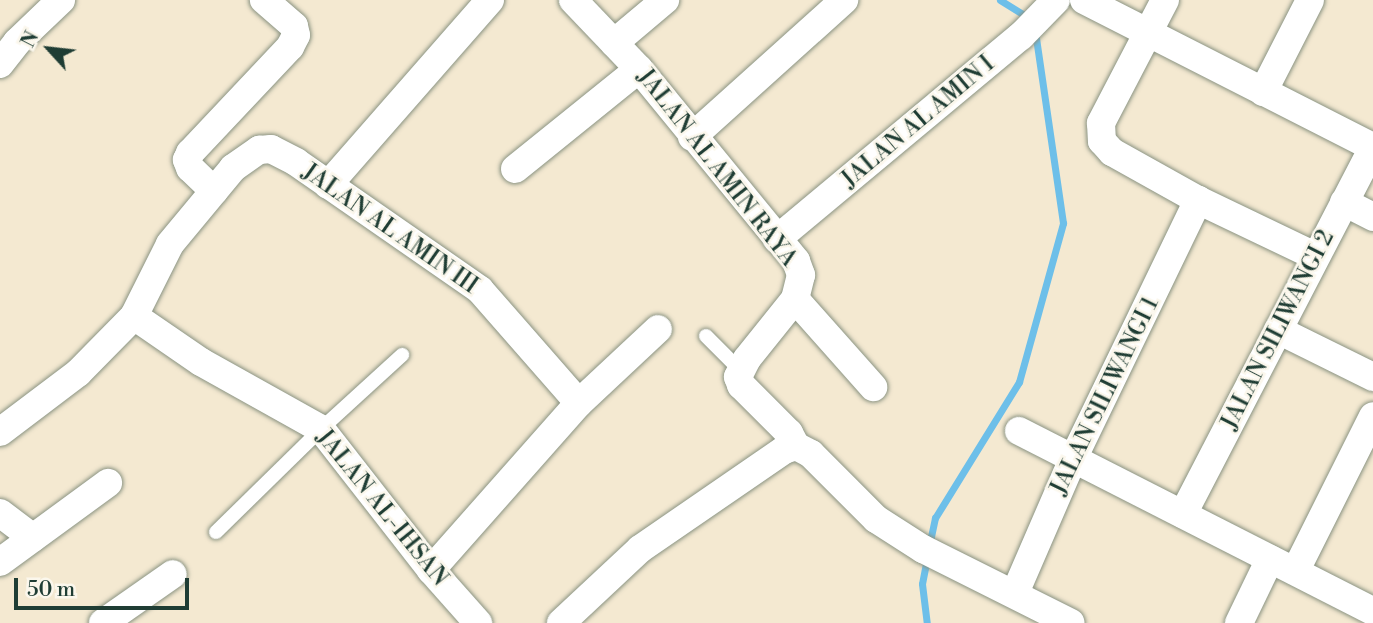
<!DOCTYPE html>
<style>
body{margin:0}
#map{position:relative;width:1373px;height:623px;overflow:hidden;background:#f4e9d1;font-family:"Libre Bodoni",serif}
div>[style]{position:absolute}
.stream>*{height:7px;margin:-3.5px;padding:0 3.5px;transform-origin:3.5px;border-radius:3.5px;background:#6dbfe9}
.roads{filter:drop-shadow(0 0 2px #8a9382) drop-shadow(0 0 2px #8a9382)}
.lane>*{height:14px;margin:-7px;padding:0 7px;transform-origin:7px;border-radius:7px;background:#fff}
.street>*{height:28px;margin:-14px;padding:0 14px;transform-origin:14px;border-radius:14px;background:#fff}
span{translate:-50% -50%;white-space:nowrap;text-align:center;line-height:1.15;-webkit-text-stroke:5px #fbf7ec;paint-order:stroke}
.street-label{font-size:23px;color:#1f3d34}
.north{position:absolute;left:14px;top:14px;width:70px;height:70px;-webkit-text-stroke:5px #fbf7ec;paint-order:stroke;rotate:297deg;font-size:19px;font-weight:700;line-height:28px;text-align:center;color:#1f3d34}
.north::after{content:'';display:block;margin:auto;width:24px;height:32px;background:#1f3d34;clip-path:polygon(50% 0,100% 100%,50% 72%,0 100%)}
.scale{position:absolute;left:14px;top:578px;width:175px;height:32px;box-sizing:border-box;border:4px solid #1f3d34;border-top:0;padding-left:9px;font-size:21px;line-height:24px;white-space:nowrap;color:#1f3d34;-webkit-text-stroke:5px #fbf7ec;paint-order:stroke}
</style>
<div id="map">
<div class="stream">
<i style="left:1000px;top:0;width:34px;rotate:32deg"></i>
<i style="left:929px;top:546px;width:29px;rotate:-78deg"></i>
<i style="left:935px;top:518px;width:160px;rotate:-58.3deg"></i>
<i style="left:1019px;top:382px;width:165px;rotate:-74.5deg"></i>
<i style="left:1063px;top:223px;width:194px;rotate:-98.3deg"></i>
<i style="left:927px;top:558px;width:26px;rotate:101deg"></i>
<i style="left:922px;top:584px;width:39px;rotate:83deg"></i>
</div>
<div class="roads">
<div class="lane">
<i style="left:706px;top:336px;width:48px;rotate:45deg"></i>
<i style="left:216px;top:532px;width:147px;rotate:-44.4deg"></i>
<i style="left:321px;top:429px;width:110px;rotate:-42.4deg"></i>
</div>
<div class="street">
<i style="left:573px;top:0;width:95px;rotate:46.3deg"></i>
<i style="left:639px;top:69px;width:248px;rotate:50.7deg"></i>
<i style="left:796px;top:261px;width:15px;rotate:70deg"></i>
<i style="left:801px;top:275px;width:25px;rotate:104deg"></i>
<i style="left:795px;top:299px;width:77px;rotate:128.7deg"></i>
<i style="left:747px;top:359px;width:20px;rotate:117deg"></i>
<i style="left:738px;top:377px;width:9px;rotate:69deg"></i>
<i style="left:741px;top:385px;width:68px;rotate:45deg"></i>
<i style="left:789px;top:433px;width:15px;rotate:62deg"></i>
<i style="left:1084px;top:0;width:324px;rotate:27deg"></i>
<i style="left:1165px;top:0;width:139px;rotate:117.5deg"></i>
<i style="left:1101px;top:123px;width:18px;rotate:87deg"></i>
<i style="left:1102px;top:141px;width:15px;rotate:48deg"></i>
<i style="left:1112px;top:152px;width:98px;rotate:29.2deg"></i>
<i style="left:1198px;top:200px;width:130px;rotate:25.6deg"></i>
<i style="left:614px;top:43px;width:67px;rotate:-40.1deg"></i>
<i style="left:0;top:64px;width:28px;rotate:-52deg"></i>
<i style="left:17px;top:42px;width:61px;rotate:-43.7deg"></i>
<i style="left:1263px;top:92px;width:103px;rotate:-62.9deg"></i>
<i style="left:692px;top:137px;width:205px;rotate:-42deg"></i>
<i style="left:515px;top:169px;width:159px;rotate:-38.9deg"></i>
<i style="left:328px;top:185px;width:246px;rotate:-48.8deg"></i>
<i style="left:214px;top:191px;width:33px;rotate:-136deg"></i>
<i style="left:190px;top:168px;width:9px;rotate:-111deg"></i>
<i style="left:187px;top:160px;width:8px;rotate:-67deg"></i>
<i style="left:190px;top:153px;width:146px;rotate:-46.7deg"></i>
<i style="left:290px;top:47px;width:13px;rotate:-63deg"></i>
<i style="left:296px;top:35px;width:9px;rotate:-103deg"></i>
<i style="left:294px;top:26px;width:40px;rotate:-139deg"></i>
<i style="left:1344px;top:202px;width:33px;rotate:27deg"></i>
<i style="left:777px;top:239px;width:317px;rotate:-39.8deg"></i>
<i style="left:1021px;top:36px;width:50px;rotate:-45.8deg"></i>
<i style="left:795px;top:299px;width:118px;rotate:48.4deg"></i>
<i style="left:134px;top:316px;width:81px;rotate:34.5deg"></i>
<i style="left:201px;top:362px;width:137px;rotate:29.2deg"></i>
<i style="left:321px;top:429px;width:179px;rotate:52deg"></i>
<i style="left:431px;top:570px;width:71px;rotate:48.4deg"></i>
<i style="left:1278px;top:330px;width:106px;rotate:26.3deg"></i>
<i style="left:1019px;top:431px;width:397px;rotate:27deg"></i>
<i style="left:0;top:432px;width:98px;rotate:-37.1deg"></i>
<i style="left:78px;top:373px;width:80px;rotate:-45.5deg"></i>
<i style="left:134px;top:316px;width:80px;rotate:-63.4deg"></i>
<i style="left:170px;top:244px;width:99px;rotate:-50.3deg"></i>
<i style="left:233px;top:168px;width:32px;rotate:-35deg"></i>
<i style="left:259px;top:150px;width:12px;rotate:-5deg"></i>
<i style="left:271px;top:149px;width:28px;rotate:27deg"></i>
<i style="left:296px;top:162px;width:224px;rotate:34.8deg"></i>
<i style="left:480px;top:290px;width:150px;rotate:48.8deg"></i>
<i style="left:796px;top:446px;width:17px;rotate:28deg"></i>
<i style="left:811px;top:454px;width:92px;rotate:45deg"></i>
<i style="left:876px;top:519px;width:56px;rotate:32.6deg"></i>
<i style="left:923px;top:549px;width:165px;rotate:26.6deg"></i>
<i style="left:0;top:513px;width:41px;rotate:37.1deg"></i>
<i style="left:1183px;top:514px;width:413px;rotate:-62.6deg"></i>
<i style="left:0;top:562px;width:134px;rotate:-36.2deg"></i>
<i style="left:431px;top:570px;width:223px;rotate:-48.5deg"></i>
<i style="left:579px;top:403px;width:108px;rotate:-43.1deg"></i>
<i style="left:1296px;top:570px;width:172px;rotate:-63.4deg"></i>
<i style="left:1015px;top:593px;width:146px;rotate:-66.6deg"></i>
<i style="left:1073px;top:459px;width:288px;rotate:-64.2deg"></i>
<i style="left:103px;top:623px;width:85px;rotate:-35deg"></i>
<i style="left:561px;top:623px;width:108px;rotate:-43.1deg"></i>
<i style="left:640px;top:549px;width:175px;rotate:-34.5deg"></i>
<i style="left:784px;top:450px;width:13px;rotate:-18deg"></i>
<i style="left:1239px;top:623px;width:71px;rotate:-64.2deg"></i>
</div>
</div>
<div class="street-label">
<span style="left:918px;top:122px;rotate:-40deg">JALAN AL AMIN I</span>
<span style="left:717px;top:168px;rotate:52deg">JALAN AL AMIN RAYA</span>
<span style="left:390px;top:229px;rotate:35deg">JALAN AL AMIN III</span>
<span style="left:1278px;top:330px;rotate:-63deg">JALAN SILIWANGI 2</span>
<span style="left:1105px;top:396px;rotate:-64deg">JALAN SILIWANGI 1</span>
<span style="left:382px;top:508px;rotate:51deg">JALAN AL-IHSAN</span>
</div>
<div class="north">N</div>
<div class="scale">50 m</div>
</div>
